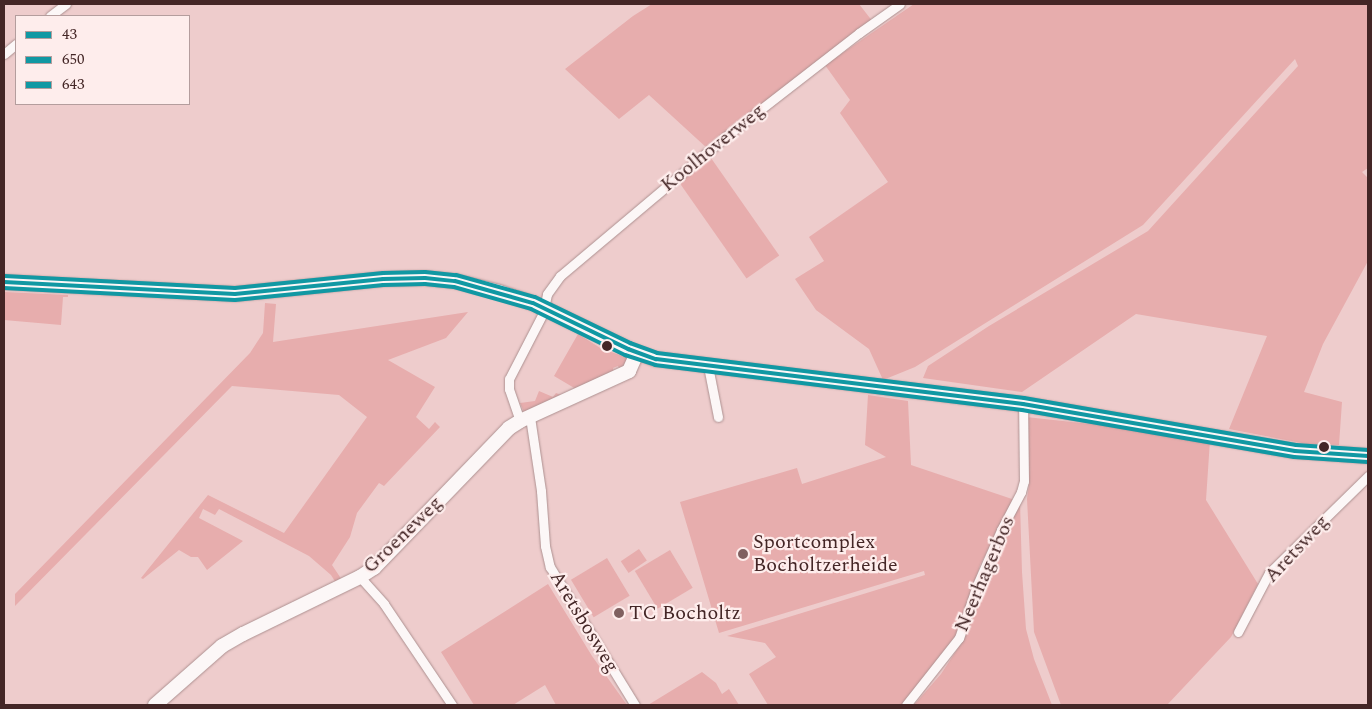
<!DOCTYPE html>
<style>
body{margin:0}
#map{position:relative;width:1372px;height:709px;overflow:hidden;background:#ecc;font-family:Spectral,serif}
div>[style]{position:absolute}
.green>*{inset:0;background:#e7adad;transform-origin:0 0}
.roads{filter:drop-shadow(0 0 1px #ad9191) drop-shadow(0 0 1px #ad9191)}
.street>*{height:9px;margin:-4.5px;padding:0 4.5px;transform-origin:4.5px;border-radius:4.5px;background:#fcf7f7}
.secondary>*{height:14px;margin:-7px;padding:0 7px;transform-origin:7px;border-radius:7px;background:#fcf7f7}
.bus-1>*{height:4px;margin:-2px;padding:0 2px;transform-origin:2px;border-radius:2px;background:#1198a3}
.bus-2>*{height:4px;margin:-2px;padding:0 2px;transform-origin:2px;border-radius:2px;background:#1198a3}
.bus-3>*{height:4px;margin:-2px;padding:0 2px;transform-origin:2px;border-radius:2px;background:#1198a3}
.dots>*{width:14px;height:14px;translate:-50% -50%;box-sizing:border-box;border:2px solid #feedec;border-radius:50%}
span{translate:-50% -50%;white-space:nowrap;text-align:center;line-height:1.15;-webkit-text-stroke:4.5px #feedec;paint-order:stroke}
.street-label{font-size:20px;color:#442626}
.poi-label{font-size:20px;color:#442626}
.left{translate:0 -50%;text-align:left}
.frame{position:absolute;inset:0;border:5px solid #442626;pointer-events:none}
.legend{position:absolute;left:15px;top:15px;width:175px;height:90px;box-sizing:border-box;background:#feedec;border:1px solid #b49d9d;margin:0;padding:6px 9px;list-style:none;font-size:15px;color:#442626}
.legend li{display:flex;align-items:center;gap:10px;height:25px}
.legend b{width:25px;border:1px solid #b49d9d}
</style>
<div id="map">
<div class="green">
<i style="clip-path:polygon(652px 4px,859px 4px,873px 22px,708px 149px,649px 95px,619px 119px,565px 69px,633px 16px)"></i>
<i style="clip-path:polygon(914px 4px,1368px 4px,1368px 168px,1362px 172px,1368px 178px,1368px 261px,1323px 344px,1304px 392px,1342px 402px,1339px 445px,1307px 444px,1229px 429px,1267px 336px,1136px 314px,1022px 392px,923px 378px,928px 366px,989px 326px,1148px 231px,1298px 66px,1295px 59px,1143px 225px,915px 367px,883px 380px,869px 349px,816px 310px,795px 279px,824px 261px,809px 237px,888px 182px,840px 113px,850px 100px,825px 65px)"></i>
<i style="left:711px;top:158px;width:119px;height:40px;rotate:55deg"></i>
<i style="clip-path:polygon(4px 292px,68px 295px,68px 297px,63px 297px,61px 325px,4px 320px)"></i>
<i style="clip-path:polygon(265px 303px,276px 304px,273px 342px,468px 312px,446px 338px,388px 360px,435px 387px,416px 417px,429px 429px,435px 422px,440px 427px,384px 486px,379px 483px,357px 513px,350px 537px,332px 565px,342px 580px,336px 583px,331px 575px,309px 556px,219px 509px,215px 515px,203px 509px,199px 518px,243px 541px,207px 570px,198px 557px,191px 557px,179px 550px,143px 579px,141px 578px,208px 495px,284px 533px,367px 417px,339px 395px,232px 386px,15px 606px,15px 594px,250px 353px,263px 333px)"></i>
<i style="clip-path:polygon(578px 334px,602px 349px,626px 357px,629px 361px,620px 370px,618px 366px,613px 368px,614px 372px,576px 389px,554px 376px)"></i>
<i style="clip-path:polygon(539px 391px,553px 397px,556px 393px,564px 396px,524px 412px,520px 403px,535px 401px)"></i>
<i style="clip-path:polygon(868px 395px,908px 401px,911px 465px,1015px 500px,980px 565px,963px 627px,905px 705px,768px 705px,749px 674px,776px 657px,765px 643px,727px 636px,925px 575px,924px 571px,719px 633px,680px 502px,797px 468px,802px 484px,886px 457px,865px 445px)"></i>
<i style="clip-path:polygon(1026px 417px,1164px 432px,1210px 440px,1206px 500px,1258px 584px,1231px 637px,1167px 705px,1061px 705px,1034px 632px,1027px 499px,1029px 485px)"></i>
<i style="clip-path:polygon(1020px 502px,1022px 572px,1026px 629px,1034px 659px,1052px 705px,914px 705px,941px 674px,964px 639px,972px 619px,984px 570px)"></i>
<i style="left:639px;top:549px;width:14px;height:22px;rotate:56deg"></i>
<i style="left:670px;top:550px;width:44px;height:41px;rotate:59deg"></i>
<i style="left:607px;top:558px;width:44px;height:42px;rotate:59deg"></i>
<i style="clip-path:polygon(548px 584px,592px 656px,627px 705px,556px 705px,545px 685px,513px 705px,474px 705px,441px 652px)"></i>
<i style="clip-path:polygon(702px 672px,716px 683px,722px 694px,729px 689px,739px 705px,648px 705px)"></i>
</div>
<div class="roads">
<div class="street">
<i style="left:50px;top:16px;width:20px;rotate:-37deg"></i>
<i style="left:4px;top:54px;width:16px;rotate:-40deg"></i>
<i style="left:708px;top:366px;width:52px;rotate:78.9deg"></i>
<i style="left:530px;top:417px;width:75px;rotate:81.5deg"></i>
<i style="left:541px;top:491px;width:55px;rotate:85.8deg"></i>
<i style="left:545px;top:546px;width:22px;rotate:77deg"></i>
<i style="left:550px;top:567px;width:162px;rotate:58.4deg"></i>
<i style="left:520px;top:421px;width:34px;rotate:-109deg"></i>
<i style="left:509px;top:389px;width:10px;rotate:-90deg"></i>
<i style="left:509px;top:379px;width:74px;rotate:-62.7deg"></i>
<i style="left:543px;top:313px;width:19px;rotate:-78deg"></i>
<i style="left:547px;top:294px;width:22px;rotate:-54deg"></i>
<i style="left:560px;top:276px;width:216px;rotate:-40.1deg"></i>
<i style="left:725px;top:137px;width:170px;rotate:-37.8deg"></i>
<i style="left:859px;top:33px;width:50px;rotate:-35.3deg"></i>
<i style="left:360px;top:577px;width:36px;rotate:48deg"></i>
<i style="left:384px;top:604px;width:122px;rotate:56deg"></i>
<i style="left:1238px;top:632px;width:67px;rotate:-62.3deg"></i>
<i style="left:1269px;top:573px;width:139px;rotate:-44.4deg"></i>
<i style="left:906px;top:705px;width:85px;rotate:-51.7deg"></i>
<i style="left:959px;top:638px;width:56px;rotate:-71.2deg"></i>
<i style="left:977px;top:585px;width:60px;rotate:-66.4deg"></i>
<i style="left:1001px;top:530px;width:43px;rotate:-62.2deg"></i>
<i style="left:1021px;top:492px;width:11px;rotate:-75deg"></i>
<i style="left:1024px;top:481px;width:77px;rotate:-90.7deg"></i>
</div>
<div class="secondary">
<i style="left:4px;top:282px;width:231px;rotate:3deg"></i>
<i style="left:235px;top:294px;width:149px;rotate:-5.8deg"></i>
<i style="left:383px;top:279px;width:42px;rotate:-1.4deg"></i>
<i style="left:425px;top:278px;width:30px;rotate:6deg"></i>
<i style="left:455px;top:281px;width:45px;rotate:14deg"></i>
<i style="left:499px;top:292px;width:36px;rotate:18deg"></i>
<i style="left:533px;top:303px;width:106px;rotate:25.8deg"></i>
<i style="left:628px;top:349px;width:30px;rotate:20deg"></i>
<i style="left:656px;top:359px;width:370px;rotate:7deg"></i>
<i style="left:1023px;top:404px;width:276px;rotate:9.8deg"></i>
<i style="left:1295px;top:451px;width:73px;rotate:3.9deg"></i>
<i style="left:155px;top:705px;width:89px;rotate:-41.4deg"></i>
<i style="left:222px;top:646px;width:24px;rotate:-30deg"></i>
<i style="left:243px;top:634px;width:130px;rotate:-26deg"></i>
<i style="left:360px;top:577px;width:17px;rotate:-33deg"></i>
<i style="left:374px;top:568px;width:194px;rotate:-46deg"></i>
<i style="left:509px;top:428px;width:13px;rotate:-32deg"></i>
<i style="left:520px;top:421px;width:120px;rotate:-24.6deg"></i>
<i style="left:629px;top:371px;width:20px;rotate:-66deg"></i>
</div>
</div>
<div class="bus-1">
<i style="left:4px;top:282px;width:231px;rotate:3deg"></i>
<i style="left:235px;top:294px;width:149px;rotate:-5.8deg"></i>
<i style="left:383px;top:279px;width:42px;rotate:-1.4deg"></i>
<i style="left:425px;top:278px;width:30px;rotate:6deg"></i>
<i style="left:455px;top:281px;width:81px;rotate:15.8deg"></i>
<i style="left:533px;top:303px;width:106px;rotate:25.8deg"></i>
<i style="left:628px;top:349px;width:30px;rotate:20deg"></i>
<i style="left:656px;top:359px;width:370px;rotate:7deg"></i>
<i style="left:1023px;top:404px;width:276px;rotate:9.8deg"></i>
<i style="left:1295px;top:451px;width:73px;rotate:3.9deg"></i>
</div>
<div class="bus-2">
<i style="left:4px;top:288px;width:231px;rotate:3deg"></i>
<i style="left:235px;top:300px;width:149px;rotate:-5.8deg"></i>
<i style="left:383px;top:285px;width:42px;rotate:-1.4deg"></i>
<i style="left:425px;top:284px;width:29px;rotate:6deg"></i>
<i style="left:454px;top:287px;width:80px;rotate:15.9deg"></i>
<i style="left:531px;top:309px;width:105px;rotate:26.1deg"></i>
<i style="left:625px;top:355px;width:32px;rotate:18deg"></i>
<i style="left:655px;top:365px;width:370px;rotate:7deg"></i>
<i style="left:1022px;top:410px;width:276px;rotate:9.8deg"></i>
<i style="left:1294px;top:457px;width:74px;rotate:3.9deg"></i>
</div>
<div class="bus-3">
<i style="left:4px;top:276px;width:231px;rotate:3deg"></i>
<i style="left:235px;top:288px;width:149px;rotate:-5.8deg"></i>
<i style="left:383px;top:273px;width:42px;rotate:-1.4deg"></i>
<i style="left:425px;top:272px;width:31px;rotate:6deg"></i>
<i style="left:456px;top:275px;width:82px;rotate:15.6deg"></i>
<i style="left:535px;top:297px;width:106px;rotate:25.8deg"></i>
<i style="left:630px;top:343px;width:29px;rotate:20deg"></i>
<i style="left:657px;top:353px;width:370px;rotate:7deg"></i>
<i style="left:1024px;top:398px;width:276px;rotate:9.8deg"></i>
<i style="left:1296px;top:445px;width:72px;rotate:4deg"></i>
</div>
<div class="dots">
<i style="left:607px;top:346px;background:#442626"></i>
<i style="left:1324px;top:447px;background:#442626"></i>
<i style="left:743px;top:554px;background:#806060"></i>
<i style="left:619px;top:613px;background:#806060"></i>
</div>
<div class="street-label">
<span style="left:713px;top:148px;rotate:-39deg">Koolhoverweg</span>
<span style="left:403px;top:535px;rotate:-44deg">Groeneweg</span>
<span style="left:1297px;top:549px;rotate:-47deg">Aretsweg</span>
<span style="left:985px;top:574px;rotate:-67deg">Neerhagerbos</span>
<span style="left:584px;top:622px;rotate:59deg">Aretsbosweg</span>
</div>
<div class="poi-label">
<span class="left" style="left:753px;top:554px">Sportcomplex<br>Bocholtzerheide</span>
<span class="left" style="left:629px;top:613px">TC Bocholtz</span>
</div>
<div class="frame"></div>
<ul class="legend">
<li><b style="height:6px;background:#1198a3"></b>43</li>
<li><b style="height:6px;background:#1198a3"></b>650</li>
<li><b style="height:6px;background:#1198a3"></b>643</li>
</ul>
</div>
